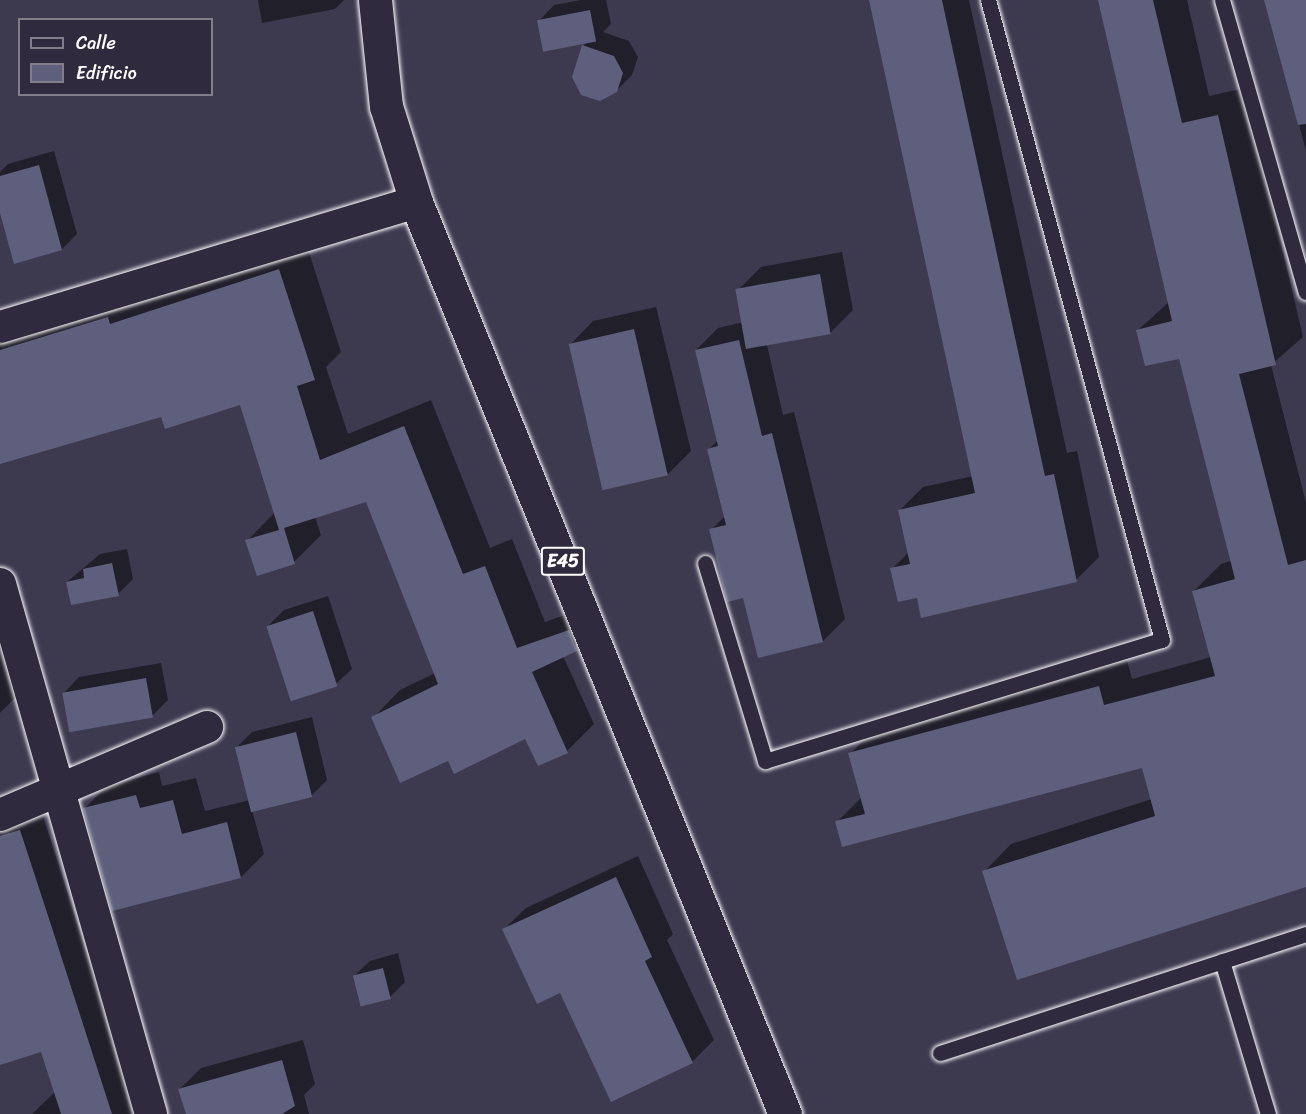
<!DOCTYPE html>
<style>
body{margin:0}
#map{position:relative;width:1306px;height:1114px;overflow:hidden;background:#3d3a50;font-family:Sriracha,sans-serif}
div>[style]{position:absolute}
.shadow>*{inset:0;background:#0007}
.building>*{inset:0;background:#5d5f7c;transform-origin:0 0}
.roads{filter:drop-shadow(0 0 2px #fff) drop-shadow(0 0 2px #fff)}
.lane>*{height:15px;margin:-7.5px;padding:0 7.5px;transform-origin:7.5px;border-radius:7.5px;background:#2f2a3d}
.street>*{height:32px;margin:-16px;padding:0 16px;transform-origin:16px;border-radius:16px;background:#2f2a3d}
.highway>*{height:33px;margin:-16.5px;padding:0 16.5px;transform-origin:16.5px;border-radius:16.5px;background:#2f2a3d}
span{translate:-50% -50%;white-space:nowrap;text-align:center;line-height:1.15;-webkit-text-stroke:4.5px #2f2a3d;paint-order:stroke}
.shield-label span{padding:2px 4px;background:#2f2a3d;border:2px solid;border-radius:4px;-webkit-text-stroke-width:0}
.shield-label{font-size:18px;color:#fff;font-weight:700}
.legend{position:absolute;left:18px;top:18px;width:195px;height:78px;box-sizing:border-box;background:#2f2a3d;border:2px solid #827f8b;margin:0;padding:8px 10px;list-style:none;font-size:18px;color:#fff}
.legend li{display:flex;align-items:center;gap:12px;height:30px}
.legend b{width:30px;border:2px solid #827f8b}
</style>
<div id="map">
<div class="shadow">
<i style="clip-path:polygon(258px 0,344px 0,335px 9px,262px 23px)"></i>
<i style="clip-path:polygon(581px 0,606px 0,611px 24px,603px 32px,629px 41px,638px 57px,632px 75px,616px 91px,583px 46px,588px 41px,539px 21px,554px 5px)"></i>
<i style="clip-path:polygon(870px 0,969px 0,1067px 453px,1077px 451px,1099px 557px,1076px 580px,919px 596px,892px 569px,909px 552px,900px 510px,923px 487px,973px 476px)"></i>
<i style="clip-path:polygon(1100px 0,1187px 0,1209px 96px,1245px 88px,1303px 337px,1271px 365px,1306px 503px,1306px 886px,984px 872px,1011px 844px,1152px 799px,1143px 766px,837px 822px,862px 797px,850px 754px,878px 726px,1127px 660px,1132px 679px,1211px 657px,1193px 592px,1221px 564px,1231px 561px,1180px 357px,1138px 330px,1169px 302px)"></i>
<i style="clip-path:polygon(1266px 0,1306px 0,1306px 151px)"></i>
<i style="clip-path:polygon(54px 151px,77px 234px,62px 249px,0 207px,0 172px,8px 164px)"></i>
<i style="clip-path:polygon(306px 243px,341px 352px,326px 367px,348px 434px,431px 400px,490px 548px,512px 539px,545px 622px,596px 604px,604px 622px,563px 656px,594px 724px,567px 751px,526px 737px,449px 759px,373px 718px,400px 690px,435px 673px,366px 501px,315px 517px,321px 535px,294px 562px,247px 541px,274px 513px,241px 403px,162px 415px,0 463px,0 331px)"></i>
<i style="clip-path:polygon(842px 252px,853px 310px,830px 333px,767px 345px,783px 415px,794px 412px,845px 619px,823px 641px,744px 596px,711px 530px,725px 516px,709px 449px,718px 440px,696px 350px,718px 328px,744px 322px,738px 290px,761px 267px)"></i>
<i style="clip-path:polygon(656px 307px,691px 451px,668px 474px,570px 345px,593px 321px)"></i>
<i style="clip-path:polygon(127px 549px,133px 579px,118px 594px,67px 582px,100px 554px)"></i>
<i style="clip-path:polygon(328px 596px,352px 669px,336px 684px,268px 626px,284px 610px)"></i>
<i style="clip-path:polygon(0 632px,18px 695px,0 713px)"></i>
<i style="clip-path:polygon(161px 663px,168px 700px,152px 716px,64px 693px,79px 677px)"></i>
<i style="clip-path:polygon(312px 717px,327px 780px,312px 795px,252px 810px,264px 854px,241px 877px,84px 809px,107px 786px,159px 772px,162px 786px,196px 778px,205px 811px,250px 800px,237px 747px,252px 732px)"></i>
<i style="clip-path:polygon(41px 810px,139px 1114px,32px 1114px,55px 1092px,42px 1050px,0 1064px,0 823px)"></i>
<i style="clip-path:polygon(638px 856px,673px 934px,667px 940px,714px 1040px,692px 1062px,561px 991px,504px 929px,526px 908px)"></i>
<i style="clip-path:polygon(398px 953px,405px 982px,390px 997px,354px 976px,370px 961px)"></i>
<i style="clip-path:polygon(303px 1040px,315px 1084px,304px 1095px,309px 1114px,284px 1114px,281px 1102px,281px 1114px,187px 1114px,180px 1089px,201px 1068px)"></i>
</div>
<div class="building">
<i style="clip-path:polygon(869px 0,942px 0,1045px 476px,1054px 474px,1077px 582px,921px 618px,917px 598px,898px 602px,890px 568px,910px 564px,898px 510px,975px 493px)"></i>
<i style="clip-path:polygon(1098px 0,1153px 0,1182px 123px,1218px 115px,1276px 365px,1239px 374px,1288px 565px,1306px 560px,1306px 887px,1017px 980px,982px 871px,1155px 816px,1142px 768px,842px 847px,835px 821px,865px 814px,848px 753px,1099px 686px,1104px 705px,1215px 676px,1192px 591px,1235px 579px,1179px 359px,1145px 366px,1136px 330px,1172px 321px)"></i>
<i style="clip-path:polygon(1264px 0,1306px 0,1306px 124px,1298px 125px)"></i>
<i style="left:590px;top:10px;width:32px;height:54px;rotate:79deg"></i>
<i style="clip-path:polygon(582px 45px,614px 56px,623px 73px,617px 92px,600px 101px,581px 95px,572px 77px)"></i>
<i style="clip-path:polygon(39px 165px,62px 250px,14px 264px,0 213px,0 176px)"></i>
<i style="clip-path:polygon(279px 269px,315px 380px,297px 386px,320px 460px,404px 426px,463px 574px,485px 566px,517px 648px,569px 630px,577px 651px,532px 672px,568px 753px,538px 766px,525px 739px,454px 774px,448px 761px,400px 783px,371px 717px,438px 684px,366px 502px,284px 528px,295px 564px,257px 576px,245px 540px,279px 530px,240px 405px,165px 429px,161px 417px,0 464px,0 350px,108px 317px,110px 324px)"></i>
<i style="left:820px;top:274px;width:61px;height:86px;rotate:80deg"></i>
<i style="left:634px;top:329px;width:150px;height:67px;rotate:77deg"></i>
<i style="clip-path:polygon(739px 340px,762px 436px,772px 433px,823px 642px,758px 658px,743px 598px,727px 602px,709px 529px,726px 525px,707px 449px,718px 446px,695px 350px)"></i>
<i style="clip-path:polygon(112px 563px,119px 596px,71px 605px,66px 582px,84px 578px,83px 569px)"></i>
<i style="left:313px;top:611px;width:79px;height:49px;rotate:72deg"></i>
<i style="left:146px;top:678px;width:40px;height:85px;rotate:80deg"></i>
<i style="left:296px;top:732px;width:67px;height:63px;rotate:76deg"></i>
<i style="clip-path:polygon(136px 795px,140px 808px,173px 800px,182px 834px,227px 822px,241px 878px,112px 911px,83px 808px)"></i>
<i style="clip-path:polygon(20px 830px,53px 931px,112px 1114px,61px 1114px,41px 1052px,0 1065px,0 836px)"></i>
<i style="clip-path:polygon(616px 877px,652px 957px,645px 961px,693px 1063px,611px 1102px,560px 993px,537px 1004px,502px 929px)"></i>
<i style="left:383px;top:968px;width:32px;height:31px;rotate:76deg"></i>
<i style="clip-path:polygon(282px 1060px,295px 1106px,282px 1114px,186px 1114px,178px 1089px)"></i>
</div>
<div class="roads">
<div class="lane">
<i style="left:1222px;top:0;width:304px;rotate:74deg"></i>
<i style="left:705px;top:563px;width:207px;rotate:73.1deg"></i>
<i style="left:765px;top:761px;width:415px;rotate:-17deg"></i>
<i style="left:1162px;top:640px;width:663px;rotate:-105.21deg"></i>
<i style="left:1222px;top:961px;width:160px;rotate:73.3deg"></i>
<i style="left:940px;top:1053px;width:385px;rotate:-18deg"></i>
</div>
<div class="street">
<i style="left:0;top:327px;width:434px;rotate:-16.7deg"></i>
<i style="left:0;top:584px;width:551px;rotate:74.1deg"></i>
<i style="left:0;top:815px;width:225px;rotate:-23deg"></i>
</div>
<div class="highway">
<i style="left:375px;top:0;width:107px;rotate:84.1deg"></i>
<i style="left:386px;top:106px;width:101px;rotate:72.6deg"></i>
<i style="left:416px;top:202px;width:984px;rotate:67.97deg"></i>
</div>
</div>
<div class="shield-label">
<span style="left:563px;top:561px">E45</span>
</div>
<ul class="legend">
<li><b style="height:8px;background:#2f2a3d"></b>Calle</li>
<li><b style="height:16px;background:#5d5f7c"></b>Edificio</li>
</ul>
</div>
